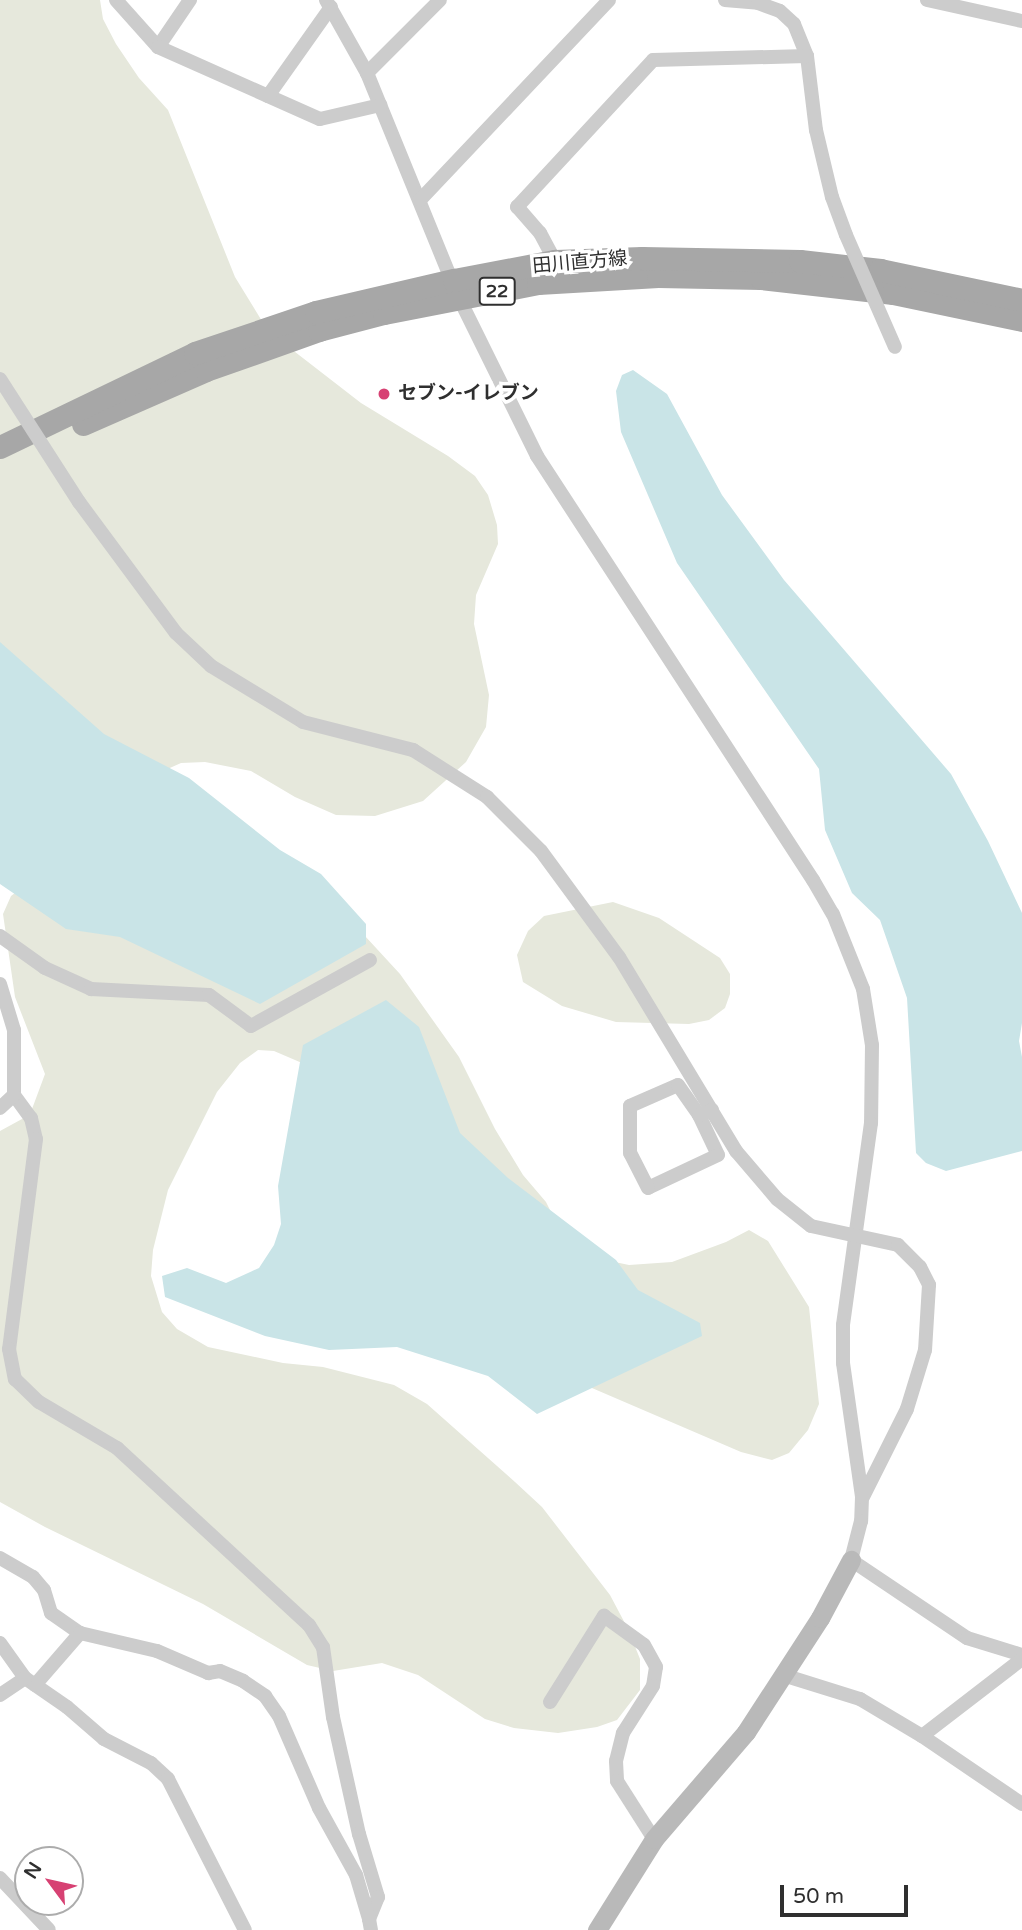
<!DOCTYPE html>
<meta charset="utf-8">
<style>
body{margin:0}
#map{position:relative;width:1022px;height:1930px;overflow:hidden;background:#fff;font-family:"Varela Round","Noto Sans JP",sans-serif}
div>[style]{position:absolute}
.green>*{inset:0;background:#e6e8dc}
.water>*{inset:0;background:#c9e4e7}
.street>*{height:14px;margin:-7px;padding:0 7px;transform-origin:7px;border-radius:7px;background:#ccc}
.secondary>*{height:19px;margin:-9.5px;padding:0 9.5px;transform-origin:9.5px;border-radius:9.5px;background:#b9b9b9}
.primary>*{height:23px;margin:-11.5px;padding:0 11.5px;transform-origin:11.5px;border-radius:11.5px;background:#a7a7a7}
.street-bridge>*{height:14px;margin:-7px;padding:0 7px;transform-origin:7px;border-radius:7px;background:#ccc}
.dots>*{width:19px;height:19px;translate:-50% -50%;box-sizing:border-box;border:4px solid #fff;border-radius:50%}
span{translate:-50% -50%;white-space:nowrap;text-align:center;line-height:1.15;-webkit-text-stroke:7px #fff;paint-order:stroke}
.shield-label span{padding:2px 5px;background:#fff;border:2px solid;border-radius:5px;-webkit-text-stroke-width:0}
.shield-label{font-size:18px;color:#2f2f2f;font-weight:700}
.street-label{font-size:19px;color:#2f2f2f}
.poi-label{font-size:19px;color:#2f2f2f;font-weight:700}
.left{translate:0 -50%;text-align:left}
.north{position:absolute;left:14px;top:1846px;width:70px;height:70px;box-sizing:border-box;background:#fff;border:2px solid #acacac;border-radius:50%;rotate:303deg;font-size:19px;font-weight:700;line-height:28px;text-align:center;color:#2f2f2f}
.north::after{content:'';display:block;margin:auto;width:24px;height:32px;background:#d74173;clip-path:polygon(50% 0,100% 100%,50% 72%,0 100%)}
.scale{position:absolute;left:780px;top:1885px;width:128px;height:32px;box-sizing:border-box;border:4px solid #2f2f2f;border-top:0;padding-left:9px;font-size:21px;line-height:24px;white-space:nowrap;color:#2f2f2f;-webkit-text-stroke:5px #fff;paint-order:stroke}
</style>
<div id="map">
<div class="green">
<i style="clip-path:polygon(0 0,100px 0,103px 19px,116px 44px,139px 78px,168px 110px,235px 277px,268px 331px,361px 403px,448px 456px,475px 476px,488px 495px,497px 525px,498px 544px,476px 595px,474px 624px,489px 695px,486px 727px,466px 762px,423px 801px,375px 816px,336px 815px,295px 797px,251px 771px,205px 762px,181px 763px,116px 792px,0 790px)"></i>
<i style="clip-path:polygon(35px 878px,365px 936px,400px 974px,459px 1057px,495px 1129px,523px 1175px,546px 1202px,560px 1230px,591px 1257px,629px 1265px,672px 1262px,726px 1242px,749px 1230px,768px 1241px,809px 1307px,819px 1404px,808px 1430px,789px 1453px,772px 1460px,741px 1452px,557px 1373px,309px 1066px,274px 1051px,258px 1050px,240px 1063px,217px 1092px,168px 1190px,153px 1250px,151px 1276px,162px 1312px,177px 1329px,208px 1347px,283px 1363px,323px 1367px,394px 1385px,427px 1404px,515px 1482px,542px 1507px,610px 1595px,628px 1629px,640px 1659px,640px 1690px,617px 1720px,597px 1727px,558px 1733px,514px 1728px,485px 1719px,418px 1675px,382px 1663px,333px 1671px,307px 1665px,203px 1604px,45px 1527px,0 1502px,0 1131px,22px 1119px,32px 1109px,45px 1074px,15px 997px,3px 914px,11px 896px)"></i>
<i style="clip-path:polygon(613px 902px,659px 918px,720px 958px,730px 974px,730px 994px,725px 1008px,709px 1020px,689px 1024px,616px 1022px,562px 1006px,523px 982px,517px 955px,528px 931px,544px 916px)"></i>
</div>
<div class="water">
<i style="clip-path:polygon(633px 370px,667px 394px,722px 495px,784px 580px,951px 774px,988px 841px,1022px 913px,1022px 1023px,1019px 1041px,1022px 1057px,1022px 1151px,946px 1171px,926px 1163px,916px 1153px,907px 998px,880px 920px,852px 893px,825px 830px,819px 769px,677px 563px,621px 432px,616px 391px,622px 375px)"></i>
<i style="clip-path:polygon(0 642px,104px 734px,189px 778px,280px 850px,321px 874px,366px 924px,366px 944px,260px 1004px,120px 937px,66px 929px,0 884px)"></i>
<i style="clip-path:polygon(386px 1000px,419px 1027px,460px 1133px,508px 1178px,616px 1260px,638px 1290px,700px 1323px,702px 1336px,537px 1414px,488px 1376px,397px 1347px,329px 1350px,265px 1336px,165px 1297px,162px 1276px,187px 1268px,226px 1283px,259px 1268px,274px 1245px,281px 1224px,278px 1186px,303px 1045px)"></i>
</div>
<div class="street">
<i style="left:116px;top:0;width:63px;rotate:48.2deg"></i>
<i style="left:158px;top:47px;width:57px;rotate:-55.8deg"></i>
<i style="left:326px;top:0;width:84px;rotate:60.7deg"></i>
<i style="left:367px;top:73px;width:243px;rotate:67.8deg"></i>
<i style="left:459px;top:298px;width:176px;rotate:63.7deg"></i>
<i style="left:537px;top:456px;width:506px;rotate:56.94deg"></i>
<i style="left:813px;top:880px;width:39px;rotate:60deg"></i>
<i style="left:833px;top:914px;width:81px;rotate:68.2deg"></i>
<i style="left:863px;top:989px;width:57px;rotate:80.9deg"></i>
<i style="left:872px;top:1045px;width:78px;rotate:90.7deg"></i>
<i style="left:871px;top:1123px;width:204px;rotate:97.9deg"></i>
<i style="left:843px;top:1325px;width:38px;rotate:90deg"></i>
<i style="left:843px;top:1363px;width:135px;rotate:81.9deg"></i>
<i style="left:862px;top:1497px;width:24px;rotate:92deg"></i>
<i style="left:861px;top:1521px;width:40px;rotate:104.4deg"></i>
<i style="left:851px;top:1560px;width:140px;rotate:33.9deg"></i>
<i style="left:967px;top:1638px;width:58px;rotate:17.2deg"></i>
<i style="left:725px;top:0;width:33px;rotate:5deg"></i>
<i style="left:758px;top:3px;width:23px;rotate:20deg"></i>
<i style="left:780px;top:11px;width:19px;rotate:43deg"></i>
<i style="left:794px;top:24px;width:35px;rotate:68deg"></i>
<i style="left:807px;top:56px;width:75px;rotate:83.1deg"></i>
<i style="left:816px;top:130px;width:69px;rotate:76.6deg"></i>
<i style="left:832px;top:197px;width:40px;rotate:69.8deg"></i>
<i style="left:927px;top:0;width:97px;rotate:12.5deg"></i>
<i style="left:158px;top:47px;width:177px;rotate:24deg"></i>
<i style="left:320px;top:119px;width:62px;rotate:-13.1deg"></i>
<i style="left:367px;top:73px;width:103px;rotate:-45deg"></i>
<i style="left:268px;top:96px;width:109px;rotate:-54.7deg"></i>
<i style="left:420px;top:200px;width:275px;rotate:-46.6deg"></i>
<i style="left:555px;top:261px;width:32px;rotate:-118deg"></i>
<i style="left:540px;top:233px;width:35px;rotate:-131deg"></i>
<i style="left:517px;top:207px;width:200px;rotate:-47.2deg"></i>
<i style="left:653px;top:60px;width:154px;rotate:-1.5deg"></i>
<i style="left:79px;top:502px;width:163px;rotate:53.5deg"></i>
<i style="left:176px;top:633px;width:48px;rotate:43.3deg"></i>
<i style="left:211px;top:666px;width:108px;rotate:31.3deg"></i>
<i style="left:303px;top:722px;width:114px;rotate:14.3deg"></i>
<i style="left:413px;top:750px;width:88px;rotate:32.4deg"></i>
<i style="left:487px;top:797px;width:76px;rotate:45deg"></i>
<i style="left:541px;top:851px;width:132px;rotate:53.7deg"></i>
<i style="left:619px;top:957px;width:227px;rotate:58.9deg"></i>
<i style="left:736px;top:1151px;width:63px;rotate:49.5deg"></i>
<i style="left:777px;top:1199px;width:43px;rotate:38.5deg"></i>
<i style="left:811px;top:1226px;width:89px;rotate:12.3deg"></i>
<i style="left:898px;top:1245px;width:31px;rotate:45deg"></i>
<i style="left:920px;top:1267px;width:20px;rotate:63deg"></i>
<i style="left:929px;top:1285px;width:65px;rotate:93.5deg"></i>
<i style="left:925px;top:1350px;width:62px;rotate:107deg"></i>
<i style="left:907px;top:1409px;width:98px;rotate:116.6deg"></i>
<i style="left:0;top:936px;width:55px;rotate:35.4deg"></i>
<i style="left:45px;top:968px;width:51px;rotate:24.5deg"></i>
<i style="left:91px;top:989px;width:118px;rotate:2.9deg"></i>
<i style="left:209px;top:995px;width:52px;rotate:36.4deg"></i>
<i style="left:251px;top:1026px;width:136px;rotate:-29deg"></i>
<i style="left:0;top:984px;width:48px;rotate:73.1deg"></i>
<i style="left:14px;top:1030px;width:65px;rotate:90deg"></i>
<i style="left:14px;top:1095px;width:29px;rotate:54deg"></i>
<i style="left:31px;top:1118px;width:22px;rotate:77deg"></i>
<i style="left:36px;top:1139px;width:212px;rotate:97.3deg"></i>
<i style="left:9px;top:1349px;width:31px;rotate:79deg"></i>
<i style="left:15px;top:1379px;width:33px;rotate:44deg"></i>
<i style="left:39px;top:1402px;width:91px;rotate:30.5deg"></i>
<i style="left:117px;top:1448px;width:261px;rotate:42.7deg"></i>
<i style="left:309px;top:1625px;width:26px;rotate:58deg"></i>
<i style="left:323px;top:1647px;width:71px;rotate:81.9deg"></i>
<i style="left:333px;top:1717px;width:120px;rotate:77.5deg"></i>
<i style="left:359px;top:1834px;width:66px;rotate:73.2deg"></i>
<i style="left:378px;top:1897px;width:24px;rotate:112deg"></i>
<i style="left:369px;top:1919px;width:11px;rotate:80deg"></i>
<i style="left:0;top:1108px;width:19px;rotate:-43deg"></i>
<i style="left:699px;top:1115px;width:44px;rotate:64.6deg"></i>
<i style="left:718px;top:1155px;width:77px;rotate:154.8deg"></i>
<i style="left:648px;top:1188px;width:39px;rotate:-117deg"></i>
<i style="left:630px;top:1153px;width:47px;rotate:-90deg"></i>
<i style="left:630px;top:1106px;width:52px;rotate:-23.6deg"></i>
<i style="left:678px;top:1085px;width:37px;rotate:55deg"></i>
<i style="left:699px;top:1115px;width:14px;rotate:-21deg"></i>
<i style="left:0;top:1558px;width:38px;rotate:30deg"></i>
<i style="left:33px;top:1577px;width:17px;rotate:50deg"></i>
<i style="left:44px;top:1590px;width:24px;rotate:73deg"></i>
<i style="left:51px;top:1613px;width:35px;rotate:35deg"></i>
<i style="left:0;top:1643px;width:43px;rotate:54.5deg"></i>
<i style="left:25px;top:1678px;width:51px;rotate:34.6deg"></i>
<i style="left:67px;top:1707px;width:49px;rotate:40.9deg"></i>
<i style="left:104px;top:1739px;width:53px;rotate:27.1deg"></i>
<i style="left:151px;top:1763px;width:23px;rotate:43deg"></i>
<i style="left:168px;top:1779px;width:169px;rotate:63deg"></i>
<i style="left:783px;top:1675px;width:81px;rotate:17.3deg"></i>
<i style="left:860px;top:1699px;width:72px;rotate:30.8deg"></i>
<i style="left:922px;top:1736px;width:121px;rotate:34.2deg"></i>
<i style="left:35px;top:1685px;width:69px;rotate:-49.1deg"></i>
<i style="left:80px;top:1633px;width:79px;rotate:13.2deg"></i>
<i style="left:157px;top:1651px;width:56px;rotate:23.3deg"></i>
<i style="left:208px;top:1673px;width:12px;rotate:-9deg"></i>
<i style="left:220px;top:1671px;width:25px;rotate:23deg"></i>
<i style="left:243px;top:1681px;width:27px;rotate:34deg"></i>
<i style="left:265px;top:1696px;width:24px;rotate:55deg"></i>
<i style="left:279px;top:1716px;width:100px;rotate:66.5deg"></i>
<i style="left:319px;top:1808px;width:77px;rotate:61.1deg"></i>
<i style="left:356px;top:1875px;width:46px;rotate:73.5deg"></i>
<i style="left:0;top:1695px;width:30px;rotate:-34deg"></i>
<i style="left:550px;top:1702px;width:102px;rotate:-57.9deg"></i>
<i style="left:604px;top:1616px;width:49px;rotate:35.9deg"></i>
<i style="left:644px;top:1645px;width:25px;rotate:61deg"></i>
<i style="left:656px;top:1667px;width:19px;rotate:99deg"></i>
<i style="left:653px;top:1686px;width:56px;rotate:122.6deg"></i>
<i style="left:623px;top:1733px;width:29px;rotate:104deg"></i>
<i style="left:616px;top:1761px;width:20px;rotate:87deg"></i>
<i style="left:617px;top:1781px;width:69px;rotate:57.5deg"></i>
<i style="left:922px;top:1736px;width:126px;rotate:-37.6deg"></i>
<i style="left:0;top:1878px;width:71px;rotate:46.7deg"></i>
</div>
<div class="secondary">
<i style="left:597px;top:1930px;width:107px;rotate:-57.9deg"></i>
<i style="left:654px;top:1839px;width:141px;rotate:-49.3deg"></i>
<i style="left:746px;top:1732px;width:136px;rotate:-57deg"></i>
<i style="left:820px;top:1618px;width:66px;rotate:-61.9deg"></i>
</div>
<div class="primary">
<i style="left:83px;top:424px;width:134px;rotate:-23.7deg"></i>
<i style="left:206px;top:370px;width:120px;rotate:-19.5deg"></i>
<i style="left:319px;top:330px;width:67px;rotate:-14.7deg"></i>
<i style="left:384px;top:313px;width:157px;rotate:-11deg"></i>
<i style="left:538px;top:283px;width:120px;rotate:-3.3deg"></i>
<i style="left:658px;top:276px;width:103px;rotate:1.1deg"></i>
<i style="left:761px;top:278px;width:133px;rotate:6.5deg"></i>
<i style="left:893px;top:293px;width:132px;rotate:11.8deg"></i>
<i style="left:0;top:447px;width:216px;rotate:-25.7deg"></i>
<i style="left:195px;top:353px;width:128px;rotate:-18.7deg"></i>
<i style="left:316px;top:312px;width:142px;rotate:-13.1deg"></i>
<i style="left:454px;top:280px;width:103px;rotate:-10.7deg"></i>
<i style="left:555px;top:261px;width:87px;rotate:-2deg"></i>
<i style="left:642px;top:258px;width:158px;rotate:1.1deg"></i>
<i style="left:800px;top:261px;width:81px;rotate:6.4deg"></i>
<i style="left:880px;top:270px;width:145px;rotate:11.9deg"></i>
</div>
<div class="street-bridge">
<i style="left:846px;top:235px;width:122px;rotate:66.4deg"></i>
<i style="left:0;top:379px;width:146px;rotate:57.3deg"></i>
</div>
<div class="dots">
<i style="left:384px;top:394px;background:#d74173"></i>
</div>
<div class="shield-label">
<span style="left:497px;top:291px">22</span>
</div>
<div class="street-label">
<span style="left:580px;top:263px;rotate:-5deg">田川直方線</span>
</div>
<div class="poi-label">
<span class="left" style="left:398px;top:394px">セブン-イレブン</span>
</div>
<div class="north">N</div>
<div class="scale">50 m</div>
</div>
